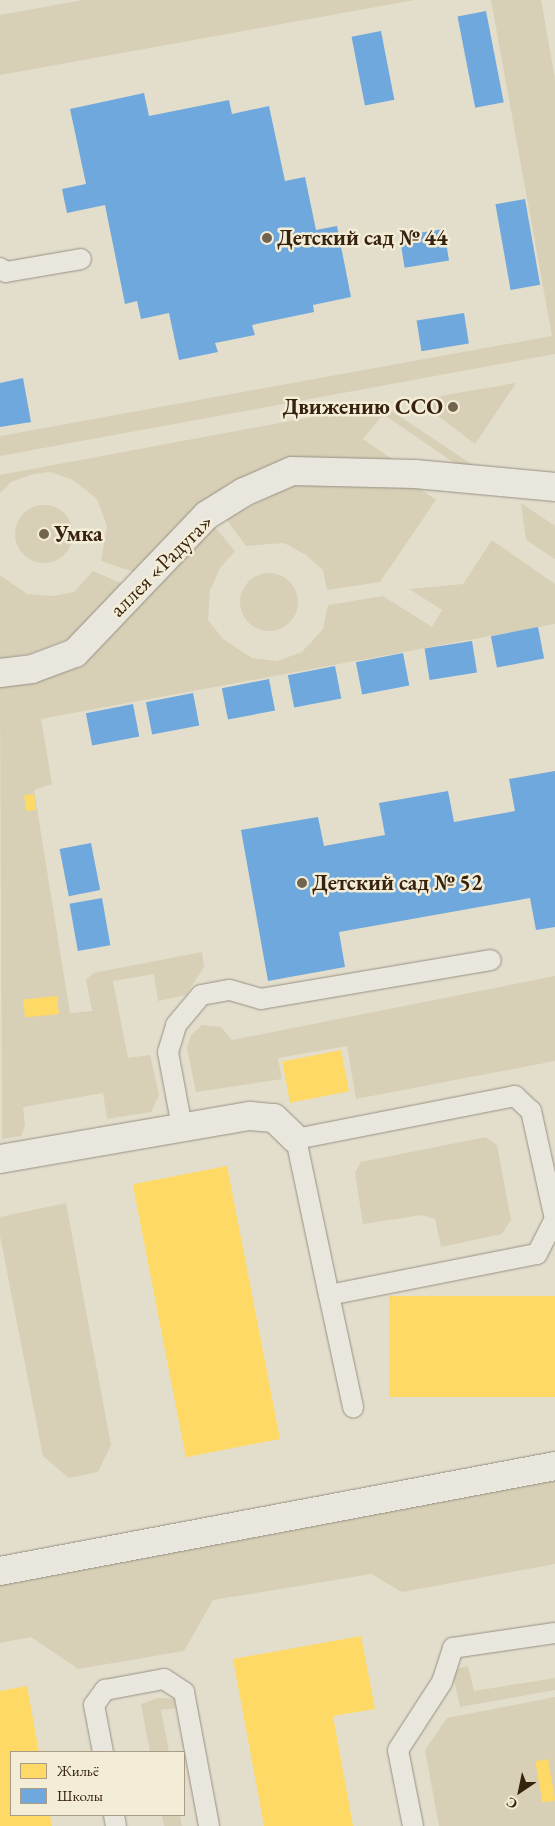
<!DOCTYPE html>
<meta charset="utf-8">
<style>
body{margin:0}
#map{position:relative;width:555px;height:1826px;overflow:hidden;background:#e3decc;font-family:"EB Garamond",serif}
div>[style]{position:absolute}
.green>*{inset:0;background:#d7cfb6}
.round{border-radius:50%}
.homes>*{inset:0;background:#ffd966;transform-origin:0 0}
.schools>*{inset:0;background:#6fa8dc;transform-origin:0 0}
.roads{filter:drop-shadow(0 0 1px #969083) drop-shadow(0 0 1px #969083)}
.service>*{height:20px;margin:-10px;padding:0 10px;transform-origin:10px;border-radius:10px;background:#e9e6de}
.pedestrian>*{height:28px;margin:-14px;padding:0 14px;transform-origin:14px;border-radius:14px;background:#e9e6de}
.minor>*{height:28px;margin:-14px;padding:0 14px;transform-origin:14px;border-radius:14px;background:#e9e6de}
.dots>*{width:14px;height:14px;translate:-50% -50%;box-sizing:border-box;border:2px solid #f3edd8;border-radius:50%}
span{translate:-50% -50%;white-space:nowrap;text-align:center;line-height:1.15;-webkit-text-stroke:5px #f3edd8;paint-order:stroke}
.poi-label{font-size:22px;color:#37220e;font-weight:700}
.left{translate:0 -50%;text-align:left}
.right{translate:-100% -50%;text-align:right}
.street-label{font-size:22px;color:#37220e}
.legend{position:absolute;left:10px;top:1751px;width:175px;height:65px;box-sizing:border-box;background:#f3edd8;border:1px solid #a89c87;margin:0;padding:6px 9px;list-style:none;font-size:15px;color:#37220e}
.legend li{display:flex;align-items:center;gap:10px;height:25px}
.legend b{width:25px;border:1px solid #a89c87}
.north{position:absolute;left:495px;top:1766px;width:50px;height:50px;-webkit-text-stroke:4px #f3edd8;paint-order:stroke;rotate:214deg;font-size:14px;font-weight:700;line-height:20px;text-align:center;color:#37220e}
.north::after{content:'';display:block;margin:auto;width:18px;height:22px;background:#37220e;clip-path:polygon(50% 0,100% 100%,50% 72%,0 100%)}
</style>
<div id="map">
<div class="green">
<i style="clip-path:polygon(83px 0,415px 0,0 75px,0 15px)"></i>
<i style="clip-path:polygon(491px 0,541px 0,555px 78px,555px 354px,0 456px,0 436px,552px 336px)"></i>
<i style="clip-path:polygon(516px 383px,475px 444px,417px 400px)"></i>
<i style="clip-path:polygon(381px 404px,488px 475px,469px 473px,383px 414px,363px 439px,395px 461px,290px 462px,140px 574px,101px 561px,107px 526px,97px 499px,73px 480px,50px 472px,34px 474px,11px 482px,0 493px,0 475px)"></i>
<i style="clip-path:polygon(407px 480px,436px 500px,380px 582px,327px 590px,323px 570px,306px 555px,284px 543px,246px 546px,226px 519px,292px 485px)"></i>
<i style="clip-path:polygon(521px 503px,555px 526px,555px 559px,526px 540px)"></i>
<i class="round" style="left:15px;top:505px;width:58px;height:58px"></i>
<i style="clip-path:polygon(215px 527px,235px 551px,220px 568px,210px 591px,208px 620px,223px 639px,252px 658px,277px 661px,302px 652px,323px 629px,328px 605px,383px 596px,432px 627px,442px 610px,409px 589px,463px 584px,492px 540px,555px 584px,555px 624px,41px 719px,52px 784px,34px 790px,70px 1013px,92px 1011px,86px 980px,93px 973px,202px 952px,204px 967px,186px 995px,158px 1001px,154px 974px,113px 981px,128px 1058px,150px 1055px,159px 1095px,151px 1112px,107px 1119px,103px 1093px,23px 1107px,25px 1125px,21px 1136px,2px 1139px,0 685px,20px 682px)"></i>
<i style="clip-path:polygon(93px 571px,127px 586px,71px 638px,28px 654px,0 658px,0 575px,27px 594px,52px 596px,74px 592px)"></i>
<i class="round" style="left:240px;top:573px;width:58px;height:58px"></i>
<i style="clip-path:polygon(555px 976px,555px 1061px,356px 1099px,347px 1046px,278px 1058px,282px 1079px,196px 1092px,187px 1048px,191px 1035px,202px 1025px,221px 1027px,232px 1040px)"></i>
<i style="clip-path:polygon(486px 1137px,497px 1145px,511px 1220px,502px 1234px,441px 1247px,435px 1219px,422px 1215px,363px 1224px,355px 1173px,361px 1162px)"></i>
<i style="clip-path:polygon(66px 1203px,111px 1445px,98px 1472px,69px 1478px,43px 1456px,0 1236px,0 1217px)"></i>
<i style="clip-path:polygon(555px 1476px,555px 1564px,402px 1592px,371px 1574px,213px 1600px,184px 1651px,78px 1669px,31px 1637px,0 1643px,0 1580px)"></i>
<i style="clip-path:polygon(468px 1666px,474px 1691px,555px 1678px,555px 1690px,460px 1707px,453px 1675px,459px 1668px)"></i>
<i style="clip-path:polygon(555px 1697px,555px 1826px,439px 1826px,425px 1750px,447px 1718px)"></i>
<i style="clip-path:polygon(159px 1698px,174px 1699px,175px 1708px,161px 1710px,169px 1752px,150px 1752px,141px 1704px)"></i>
<i style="clip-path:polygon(162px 1815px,180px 1815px,182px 1826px,164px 1826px)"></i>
</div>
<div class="homes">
<i style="left:34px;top:794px;width:16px;height:10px;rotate:83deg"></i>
<i style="left:57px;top:996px;width:18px;height:34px;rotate:84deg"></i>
<i style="left:341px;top:1050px;width:42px;height:60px;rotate:79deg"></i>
<i style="left:227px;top:1166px;width:278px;height:96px;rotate:79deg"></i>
<i style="left:555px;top:1296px;width:101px;height:166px;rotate:90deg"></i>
<i style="clip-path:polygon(361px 1636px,375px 1709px,333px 1716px,353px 1826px,264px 1826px,233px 1659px)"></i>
<i style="clip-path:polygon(27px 1686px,39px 1752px,11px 1752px,11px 1815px,50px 1815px,52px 1826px,0 1826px,0 1691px)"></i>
<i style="left:548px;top:1759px;width:42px;height:13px;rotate:80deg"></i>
</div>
<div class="schools">
<i style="left:486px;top:11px;width:93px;height:29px;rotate:79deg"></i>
<i style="left:381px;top:31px;width:70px;height:30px;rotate:79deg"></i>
<i style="clip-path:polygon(144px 93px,149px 116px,229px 100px,232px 114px,269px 106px,285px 181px,305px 177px,316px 230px,337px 226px,351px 297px,313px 305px,314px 312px,252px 325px,255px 335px,215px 343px,218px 352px,179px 360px,169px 313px,141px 319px,137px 301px,125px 304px,105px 205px,67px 213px,62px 189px,86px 184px,70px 109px)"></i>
<i style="left:525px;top:199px;width:87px;height:30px;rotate:80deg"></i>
<i style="left:444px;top:229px;width:32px;height:45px;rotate:81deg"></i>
<i style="left:464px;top:313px;width:31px;height:48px;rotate:81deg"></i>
<i style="clip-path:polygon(23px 378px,31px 422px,0 427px,0 383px)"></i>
<i style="left:538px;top:627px;width:32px;height:48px;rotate:79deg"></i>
<i style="left:472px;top:641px;width:32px;height:48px;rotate:81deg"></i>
<i style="left:403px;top:653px;width:33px;height:48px;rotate:79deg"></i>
<i style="left:335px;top:666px;width:33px;height:48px;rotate:79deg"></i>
<i style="left:269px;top:679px;width:32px;height:48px;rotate:79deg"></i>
<i style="left:193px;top:693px;width:33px;height:48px;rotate:79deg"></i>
<i style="left:133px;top:704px;width:33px;height:48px;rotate:79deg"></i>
<i style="clip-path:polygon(555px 771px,555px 927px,536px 930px,530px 898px,339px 932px,345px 967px,268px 981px,241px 830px,318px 817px,324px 846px,385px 835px,379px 803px,448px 791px,454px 822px,515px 811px,509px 779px)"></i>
<i style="left:91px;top:843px;width:48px;height:32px;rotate:79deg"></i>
<i style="left:102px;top:898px;width:48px;height:33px;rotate:80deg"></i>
</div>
<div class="roads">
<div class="service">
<i style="left:0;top:268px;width:7px;rotate:34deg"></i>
<i style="left:6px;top:272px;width:76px;rotate:-9.8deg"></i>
<i style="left:182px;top:1127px;width:76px;rotate:-100.6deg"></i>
<i style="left:168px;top:1052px;width:28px;rotate:-73deg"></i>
<i style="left:176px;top:1025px;width:39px;rotate:-50deg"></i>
<i style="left:201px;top:995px;width:29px;rotate:-10deg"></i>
<i style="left:230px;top:990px;width:32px;rotate:16deg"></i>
<i style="left:261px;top:999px;width:233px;rotate:-9.6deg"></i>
<i style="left:329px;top:1295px;width:212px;rotate:-11.2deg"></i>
<i style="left:537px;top:1254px;width:39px;rotate:-63deg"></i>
<i style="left:555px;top:1219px;width:111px;rotate:-102.5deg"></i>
<i style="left:531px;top:1111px;width:22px;rotate:-137deg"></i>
<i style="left:515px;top:1096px;width:223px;rotate:168.9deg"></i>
<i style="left:296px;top:1139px;width:159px;rotate:78.1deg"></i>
<i style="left:329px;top:1295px;width:115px;rotate:77.9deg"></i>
<i style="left:103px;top:1752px;width:48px;rotate:-100.8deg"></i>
<i style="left:94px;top:1705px;width:19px;rotate:-54deg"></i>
<i style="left:105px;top:1690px;width:60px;rotate:-10.6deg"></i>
<i style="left:164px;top:1679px;width:24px;rotate:33deg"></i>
<i style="left:184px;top:1692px;width:136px;rotate:79.4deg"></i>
<i style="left:114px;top:1815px;width:11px;rotate:80deg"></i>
<i style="left:413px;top:1826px;width:77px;rotate:-101.2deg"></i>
<i style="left:398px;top:1750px;width:81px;rotate:-57.1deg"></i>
<i style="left:442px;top:1682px;width:36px;rotate:-72deg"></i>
<i style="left:453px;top:1648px;width:103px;rotate:-8.4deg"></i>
</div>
<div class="pedestrian">
<i style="left:0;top:673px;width:32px;rotate:-7deg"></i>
<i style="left:32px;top:669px;width:46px;rotate:-20.4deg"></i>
<i style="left:75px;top:653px;width:191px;rotate:-46.3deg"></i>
<i style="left:207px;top:515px;width:44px;rotate:-31.9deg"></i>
<i style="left:244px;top:492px;width:52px;rotate:-23.6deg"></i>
<i style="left:292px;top:471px;width:123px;rotate:1.4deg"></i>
<i style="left:415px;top:474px;width:141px;rotate:5.3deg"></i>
<i style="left:0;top:1571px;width:565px;rotate:-10.71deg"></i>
</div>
<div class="minor">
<i style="left:0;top:1159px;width:254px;rotate:-9.8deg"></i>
<i style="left:250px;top:1116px;width:24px;rotate:5deg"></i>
<i style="left:274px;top:1118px;width:30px;rotate:44deg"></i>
</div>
</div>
<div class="dots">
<i style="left:267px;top:238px;background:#736450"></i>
<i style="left:453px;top:407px;background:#736450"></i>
<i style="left:44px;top:534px;background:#736450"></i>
<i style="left:302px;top:883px;background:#736450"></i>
</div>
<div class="poi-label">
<span class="left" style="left:277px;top:238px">Детский сад № 44</span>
<span class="right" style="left:443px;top:407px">Движению ССО</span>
<span class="left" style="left:54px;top:534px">Умка</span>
<span class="left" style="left:312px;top:883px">Детский сад № 52</span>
</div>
<div class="street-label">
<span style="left:161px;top:565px;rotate:-45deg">аллея «Радуга»</span>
</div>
<ul class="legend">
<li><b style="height:14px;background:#ffd966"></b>Жильё</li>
<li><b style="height:14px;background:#6fa8dc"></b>Школы</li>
</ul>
<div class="north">С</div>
</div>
